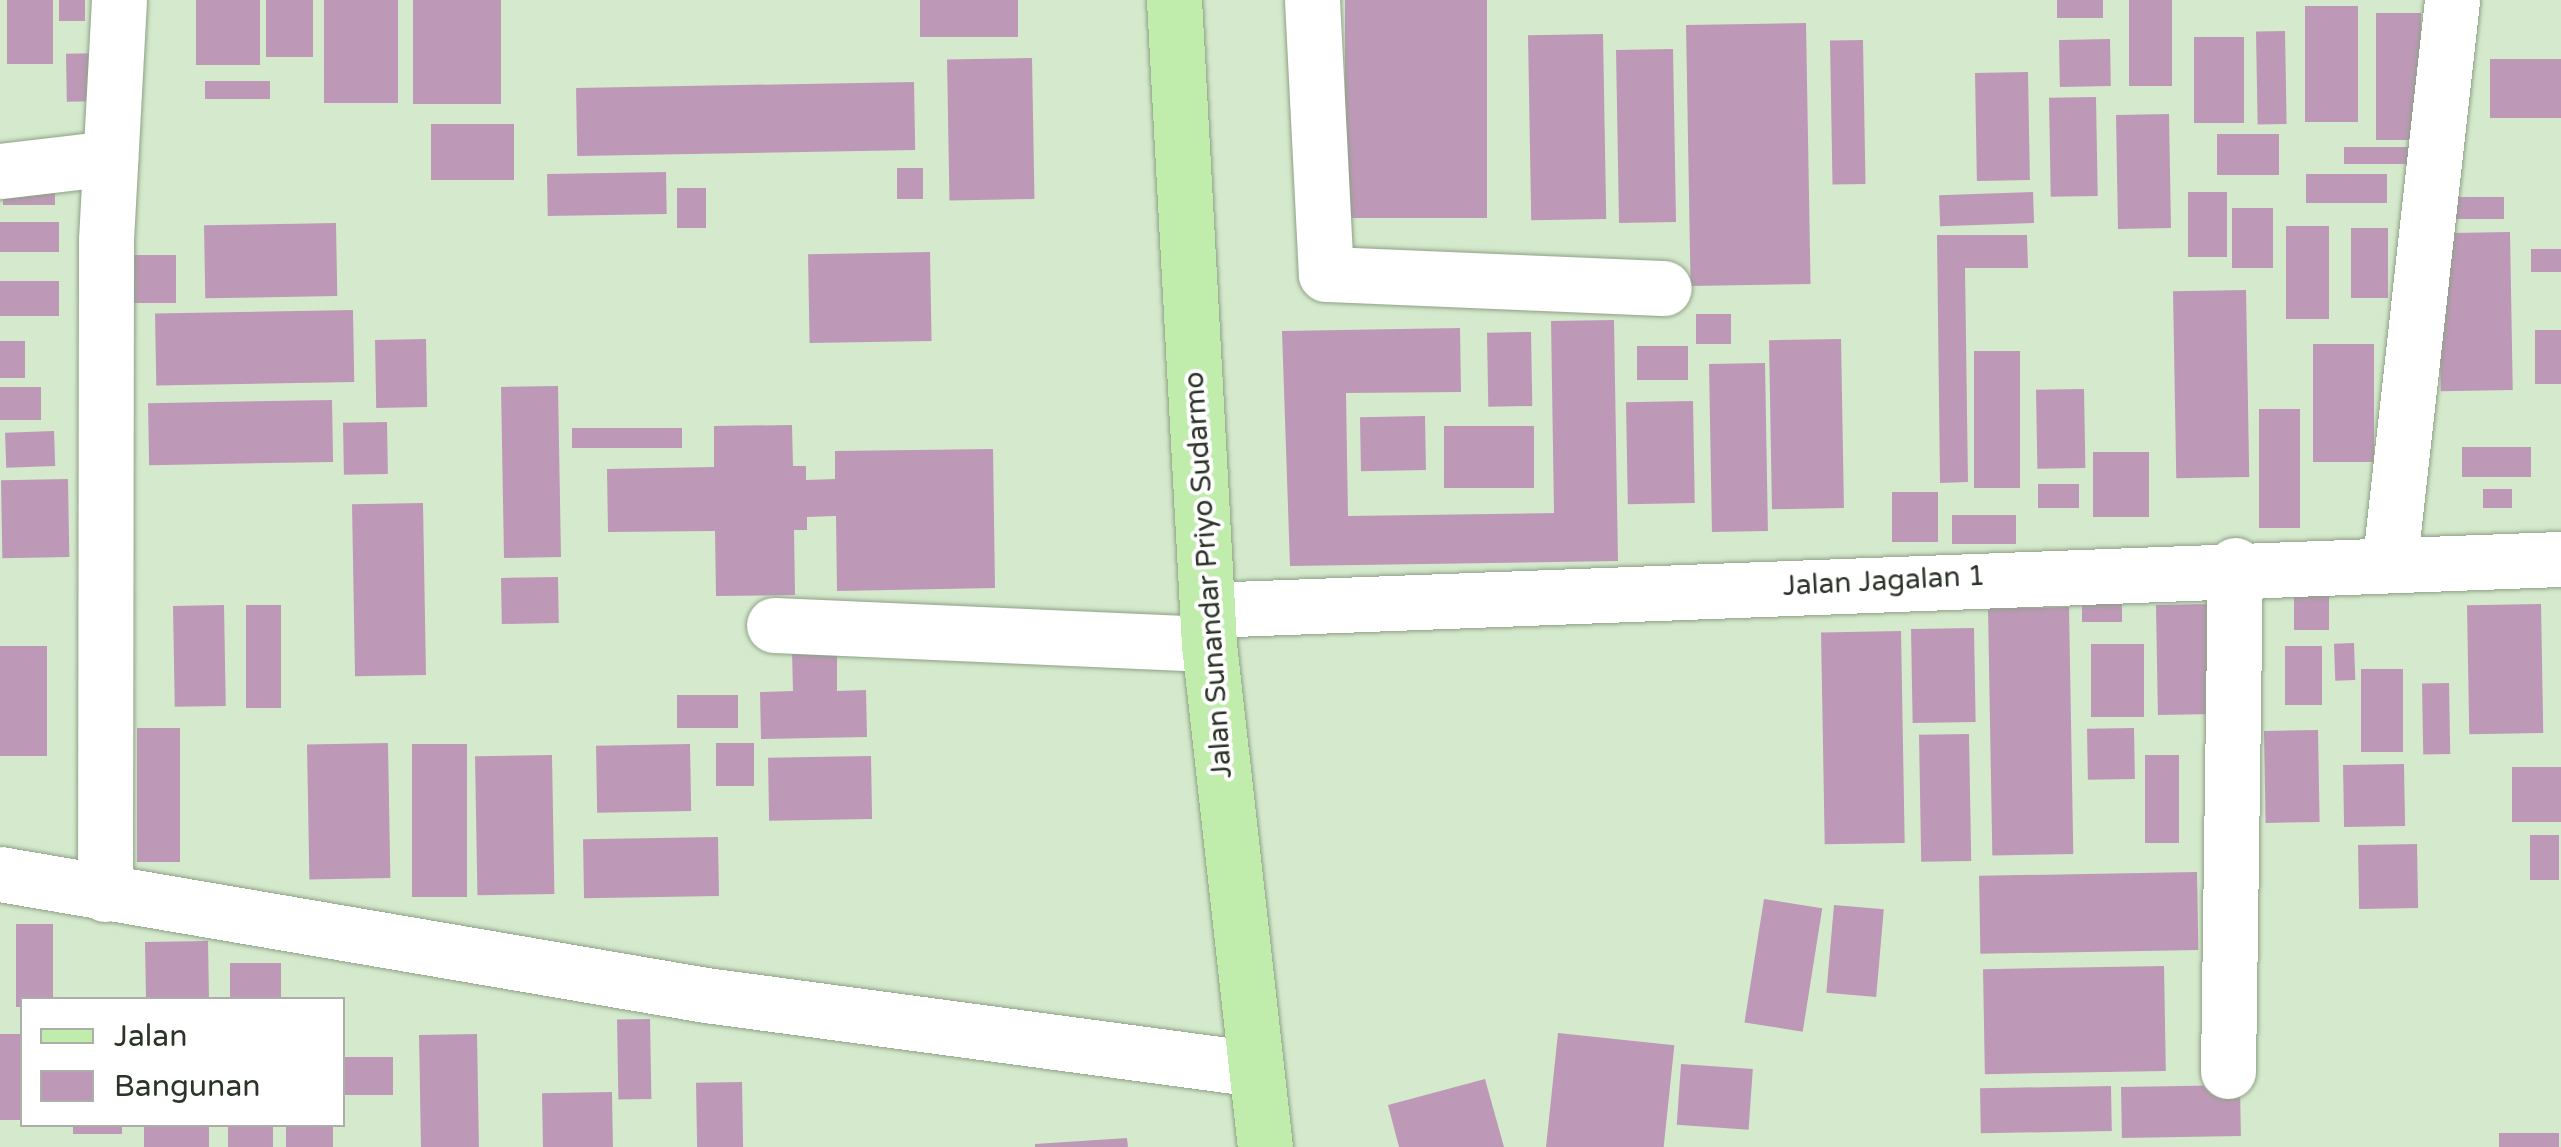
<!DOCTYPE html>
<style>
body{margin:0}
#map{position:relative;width:2561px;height:1147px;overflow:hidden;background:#d5eacd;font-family:"Varela Round",sans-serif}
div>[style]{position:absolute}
.building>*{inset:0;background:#bd99b7;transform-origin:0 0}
.roads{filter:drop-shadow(0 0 2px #8ea186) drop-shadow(0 0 2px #8ea186)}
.minor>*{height:55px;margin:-27.5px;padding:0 27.5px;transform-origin:27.5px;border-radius:27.5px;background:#fff}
.primary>*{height:55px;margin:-27.5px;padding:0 27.5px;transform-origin:27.5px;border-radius:27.5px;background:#c0edac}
span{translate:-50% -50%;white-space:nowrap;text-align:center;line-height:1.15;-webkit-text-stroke:8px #fff;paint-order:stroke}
.street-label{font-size:28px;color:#2c3429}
.legend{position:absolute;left:20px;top:997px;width:325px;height:130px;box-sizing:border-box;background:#fff;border:2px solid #abaea9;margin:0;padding:12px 18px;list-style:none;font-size:30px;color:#2c3429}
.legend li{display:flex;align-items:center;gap:20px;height:50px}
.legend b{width:50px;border:2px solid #abaea9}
</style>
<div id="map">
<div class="building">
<i style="left:7px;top:0;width:46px;height:64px"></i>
<i style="left:59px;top:0;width:26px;height:21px"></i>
<i style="left:196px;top:0;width:64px;height:65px"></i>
<i style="left:266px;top:0;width:47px;height:57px"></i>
<i style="left:324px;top:0;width:74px;height:103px"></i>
<i style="left:413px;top:0;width:88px;height:104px"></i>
<i style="left:920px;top:0;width:98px;height:37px"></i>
<i style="left:1345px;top:0;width:142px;height:218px"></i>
<i style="left:2057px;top:0;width:46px;height:18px"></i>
<i style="left:2129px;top:0;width:43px;height:86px"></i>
<i style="left:2358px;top:6px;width:116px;height:53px;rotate:90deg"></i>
<i style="left:2421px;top:13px;width:127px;height:45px;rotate:90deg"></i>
<i style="left:1806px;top:23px;width:261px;height:120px;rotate:89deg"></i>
<i style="left:2285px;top:31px;width:93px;height:29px;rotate:89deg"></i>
<i style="left:1603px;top:34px;width:185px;height:75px;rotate:89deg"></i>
<i style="left:2194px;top:37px;width:50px;height:86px"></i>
<i style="left:2110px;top:39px;width:47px;height:51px;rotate:89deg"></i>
<i style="left:1863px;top:40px;width:144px;height:33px;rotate:89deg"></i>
<i style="left:1673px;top:49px;width:173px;height:57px;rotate:89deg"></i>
<i style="left:105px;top:53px;width:48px;height:39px;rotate:89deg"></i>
<i style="left:1032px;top:58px;width:141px;height:85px;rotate:89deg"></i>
<i style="left:2561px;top:59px;width:59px;height:71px;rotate:90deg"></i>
<i style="left:2028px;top:72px;width:108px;height:53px;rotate:89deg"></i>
<i style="left:270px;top:81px;width:18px;height:65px;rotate:90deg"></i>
<i style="left:914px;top:82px;width:68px;height:338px;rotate:89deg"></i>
<i style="left:2096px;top:97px;width:99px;height:47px;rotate:89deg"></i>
<i style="left:2169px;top:114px;width:114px;height:53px;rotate:89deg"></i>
<i style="left:514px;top:124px;width:56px;height:83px;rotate:90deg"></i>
<i style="left:2279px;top:134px;width:41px;height:62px;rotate:90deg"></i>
<i style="left:2409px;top:147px;width:17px;height:65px;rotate:90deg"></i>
<i style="left:897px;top:168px;width:26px;height:31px"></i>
<i style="left:666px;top:172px;width:42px;height:119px;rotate:89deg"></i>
<i style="left:3px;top:173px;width:52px;height:32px"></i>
<i style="left:2387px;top:174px;width:29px;height:81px;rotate:90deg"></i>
<i style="left:677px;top:188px;width:29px;height:40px"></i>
<i style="left:2033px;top:192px;width:31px;height:94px;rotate:88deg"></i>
<i style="left:2188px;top:192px;width:39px;height:65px"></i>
<i style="left:2504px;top:197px;width:22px;height:54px;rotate:90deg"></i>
<i style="left:2273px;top:208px;width:60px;height:41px;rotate:90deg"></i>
<i style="left:0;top:222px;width:59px;height:30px"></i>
<i style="left:336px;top:223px;width:73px;height:132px;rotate:89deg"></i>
<i style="left:2286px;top:226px;width:43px;height:93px"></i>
<i style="left:2351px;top:228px;width:37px;height:70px"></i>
<i style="left:2510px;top:232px;width:158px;height:72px;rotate:89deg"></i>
<i style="clip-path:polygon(1937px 235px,2027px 235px,2028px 268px,1965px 268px,1968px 482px,1940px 483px)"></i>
<i style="left:2531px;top:249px;width:30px;height:23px"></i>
<i style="left:930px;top:252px;width:89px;height:122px;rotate:89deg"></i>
<i style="left:176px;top:255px;width:48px;height:55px;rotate:90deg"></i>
<i style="left:59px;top:281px;width:35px;height:59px;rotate:90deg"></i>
<i style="left:2246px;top:290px;width:187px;height:73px;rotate:89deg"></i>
<i style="left:353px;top:310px;width:72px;height:198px;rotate:89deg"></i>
<i style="left:1696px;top:314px;width:35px;height:30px"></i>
<i style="clip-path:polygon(1614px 320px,1618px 561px,1290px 566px,1282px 331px,1460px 328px,1461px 392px,1346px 393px,1348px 516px,1554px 513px,1551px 321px)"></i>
<i style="left:2561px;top:330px;width:54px;height:26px;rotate:90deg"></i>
<i style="left:1531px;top:332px;width:74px;height:44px;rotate:89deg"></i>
<i style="left:426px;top:339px;width:68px;height:51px;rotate:89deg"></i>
<i style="left:1841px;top:339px;width:169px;height:72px;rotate:89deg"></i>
<i style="left:0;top:341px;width:25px;height:37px"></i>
<i style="left:2313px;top:344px;width:61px;height:118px"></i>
<i style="left:1688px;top:346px;width:34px;height:51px;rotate:90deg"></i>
<i style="left:1974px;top:351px;width:46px;height:137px"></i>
<i style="left:1765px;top:363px;width:168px;height:56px;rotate:89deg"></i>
<i style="left:558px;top:386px;width:171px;height:57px;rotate:89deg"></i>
<i style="left:41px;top:387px;width:33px;height:41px;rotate:90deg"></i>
<i style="left:2084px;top:389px;width:79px;height:48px;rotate:89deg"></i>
<i style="left:332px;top:400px;width:62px;height:184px;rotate:89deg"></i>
<i style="left:1693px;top:401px;width:102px;height:67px;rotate:89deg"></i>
<i style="left:2300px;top:409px;width:119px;height:41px;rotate:90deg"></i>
<i style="left:1425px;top:416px;width:54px;height:65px;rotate:89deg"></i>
<i style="left:387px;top:422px;width:52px;height:44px;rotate:89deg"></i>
<i style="clip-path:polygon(792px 425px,793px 466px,806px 466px,806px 480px,835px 479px,835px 451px,993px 449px,995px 588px,837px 591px,836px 516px,807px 517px,807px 530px,794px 530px,795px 595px,716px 596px,715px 531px,608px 532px,607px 469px,714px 467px,714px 426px)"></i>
<i style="left:1534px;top:426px;width:62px;height:90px;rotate:90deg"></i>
<i style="left:682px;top:428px;width:20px;height:110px;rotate:90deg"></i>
<i style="left:54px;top:431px;width:35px;height:49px;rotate:88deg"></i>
<i style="left:2531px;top:447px;width:30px;height:69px;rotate:90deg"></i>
<i style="left:2093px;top:452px;width:56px;height:65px"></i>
<i style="left:68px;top:479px;width:78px;height:67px;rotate:89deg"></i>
<i style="left:2079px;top:484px;width:24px;height:41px;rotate:90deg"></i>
<i style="left:2512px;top:489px;width:19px;height:29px;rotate:90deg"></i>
<i style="left:1892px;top:492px;width:46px;height:50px"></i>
<i style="left:423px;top:503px;width:172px;height:71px;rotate:89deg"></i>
<i style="left:2016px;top:515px;width:29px;height:64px;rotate:90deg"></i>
<i style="left:558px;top:577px;width:46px;height:57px;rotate:89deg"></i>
<i style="left:2122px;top:585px;width:37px;height:40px;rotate:90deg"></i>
<i style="left:2294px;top:595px;width:35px;height:35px"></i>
<i style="left:2213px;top:604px;width:110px;height:57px;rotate:89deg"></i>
<i style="left:2541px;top:604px;width:129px;height:74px;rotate:89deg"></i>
<i style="left:224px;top:605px;width:101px;height:51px;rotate:89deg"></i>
<i style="left:246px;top:605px;width:35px;height:103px"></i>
<i style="left:2069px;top:607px;width:247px;height:81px;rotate:89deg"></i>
<i style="left:1974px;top:628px;width:94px;height:63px;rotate:89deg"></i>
<i style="left:1901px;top:631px;width:212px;height:80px;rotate:89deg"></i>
<i style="left:2354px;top:643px;width:37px;height:20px;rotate:88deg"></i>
<i style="left:2091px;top:644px;width:53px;height:73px"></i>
<i style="left:0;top:646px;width:47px;height:110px"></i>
<i style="left:2285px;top:646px;width:37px;height:59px"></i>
<i style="clip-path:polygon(837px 651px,837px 691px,866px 690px,867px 737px,761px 739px,760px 692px,793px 691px,792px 652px)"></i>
<i style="left:2361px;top:669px;width:42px;height:83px"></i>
<i style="left:2449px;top:683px;width:71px;height:27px;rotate:89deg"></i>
<i style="left:738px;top:695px;width:33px;height:61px;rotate:90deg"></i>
<i style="left:137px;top:728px;width:43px;height:134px"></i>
<i style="left:2134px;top:728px;width:51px;height:47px;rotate:89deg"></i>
<i style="left:2318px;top:730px;width:92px;height:54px;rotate:89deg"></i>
<i style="left:1969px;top:734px;width:127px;height:50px;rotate:89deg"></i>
<i style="left:388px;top:743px;width:135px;height:81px;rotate:89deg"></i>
<i style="left:754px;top:743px;width:43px;height:38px;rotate:90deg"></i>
<i style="left:412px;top:744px;width:55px;height:153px"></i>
<i style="left:690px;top:744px;width:67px;height:94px;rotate:89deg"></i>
<i style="left:552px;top:755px;width:139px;height:77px;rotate:89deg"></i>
<i style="left:2145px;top:755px;width:34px;height:88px"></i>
<i style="left:871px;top:756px;width:63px;height:103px;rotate:89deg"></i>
<i style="left:2404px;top:764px;width:62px;height:61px;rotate:89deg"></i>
<i style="left:2512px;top:767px;width:49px;height:55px"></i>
<i style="left:2559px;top:835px;width:45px;height:29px;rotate:90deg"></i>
<i style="left:718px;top:837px;width:59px;height:135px;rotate:89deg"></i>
<i style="left:2417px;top:844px;width:64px;height:59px;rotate:89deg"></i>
<i style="left:2197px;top:872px;width:78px;height:218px;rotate:89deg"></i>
<i style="left:1764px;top:899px;width:59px;height:125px;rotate:9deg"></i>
<i style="left:1834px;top:905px;width:50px;height:88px;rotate:5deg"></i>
<i style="left:16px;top:924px;width:37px;height:83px"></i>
<i style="left:208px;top:941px;width:59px;height:63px;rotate:89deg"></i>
<i style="left:230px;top:963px;width:51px;height:34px"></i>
<i style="left:2164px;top:966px;width:105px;height:181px;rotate:89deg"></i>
<i style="left:650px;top:1019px;width:80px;height:33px;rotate:89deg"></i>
<i style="left:1558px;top:1033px;width:117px;height:115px;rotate:6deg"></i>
<i style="left:22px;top:1034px;width:86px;height:22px;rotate:90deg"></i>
<i style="left:477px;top:1034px;width:113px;height:58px;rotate:89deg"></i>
<i style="left:393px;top:1057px;width:38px;height:50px;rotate:90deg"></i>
<i style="left:1681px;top:1064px;width:72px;height:61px;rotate:4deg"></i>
<i style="clip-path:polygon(1485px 1079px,1504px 1147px,1399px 1147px,1388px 1105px)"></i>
<i style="left:742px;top:1082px;width:65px;height:46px;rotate:89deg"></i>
<i style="left:2240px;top:1085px;width:51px;height:119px;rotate:89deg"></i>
<i style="left:2111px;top:1086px;width:45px;height:131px;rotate:89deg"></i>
<i style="left:612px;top:1092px;width:55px;height:70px;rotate:89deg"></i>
<i style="left:73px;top:1124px;width:49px;height:10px"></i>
<i style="left:144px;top:1124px;width:65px;height:23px"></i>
<i style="left:228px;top:1124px;width:45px;height:23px"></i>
<i style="left:286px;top:1124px;width:47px;height:23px"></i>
<i style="left:2559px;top:1133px;width:14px;height:60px;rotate:90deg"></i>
<i style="clip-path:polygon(1127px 1138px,1128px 1147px,1035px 1147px,1035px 1144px)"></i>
</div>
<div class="roads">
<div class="minor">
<i style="left:1312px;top:0;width:274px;rotate:87.1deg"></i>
<i style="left:1326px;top:274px;width:338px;rotate:2.4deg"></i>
<i style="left:0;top:171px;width:111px;rotate:-6.7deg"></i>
<i style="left:2390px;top:560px;width:563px;rotate:-83.68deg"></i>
<i style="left:1207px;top:610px;width:1355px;rotate:-2.16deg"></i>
<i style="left:774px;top:625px;width:435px;rotate:2.5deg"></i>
<i style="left:0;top:874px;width:716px;rotate:9.73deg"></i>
<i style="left:706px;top:995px;width:548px;rotate:7.66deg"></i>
<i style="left:105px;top:894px;width:654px;rotate:-89.91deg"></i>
<i style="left:106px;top:240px;width:240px;rotate:-86.9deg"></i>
<i style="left:2228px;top:1071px;width:506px;rotate:-89.21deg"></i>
</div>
<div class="primary">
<i style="left:1174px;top:0;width:645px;rotate:86.89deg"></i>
<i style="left:1209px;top:644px;width:506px;rotate:83.65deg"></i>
</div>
</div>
<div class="street-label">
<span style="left:1208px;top:575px;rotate:-94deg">Jalan Sunandar Priyo Sudarmo</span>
<span style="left:1884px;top:581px;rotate:-3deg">Jalan Jagalan 1</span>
</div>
<ul class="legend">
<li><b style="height:12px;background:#c0edac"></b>Jalan</li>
<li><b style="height:28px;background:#bd99b7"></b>Bangunan</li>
</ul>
</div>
